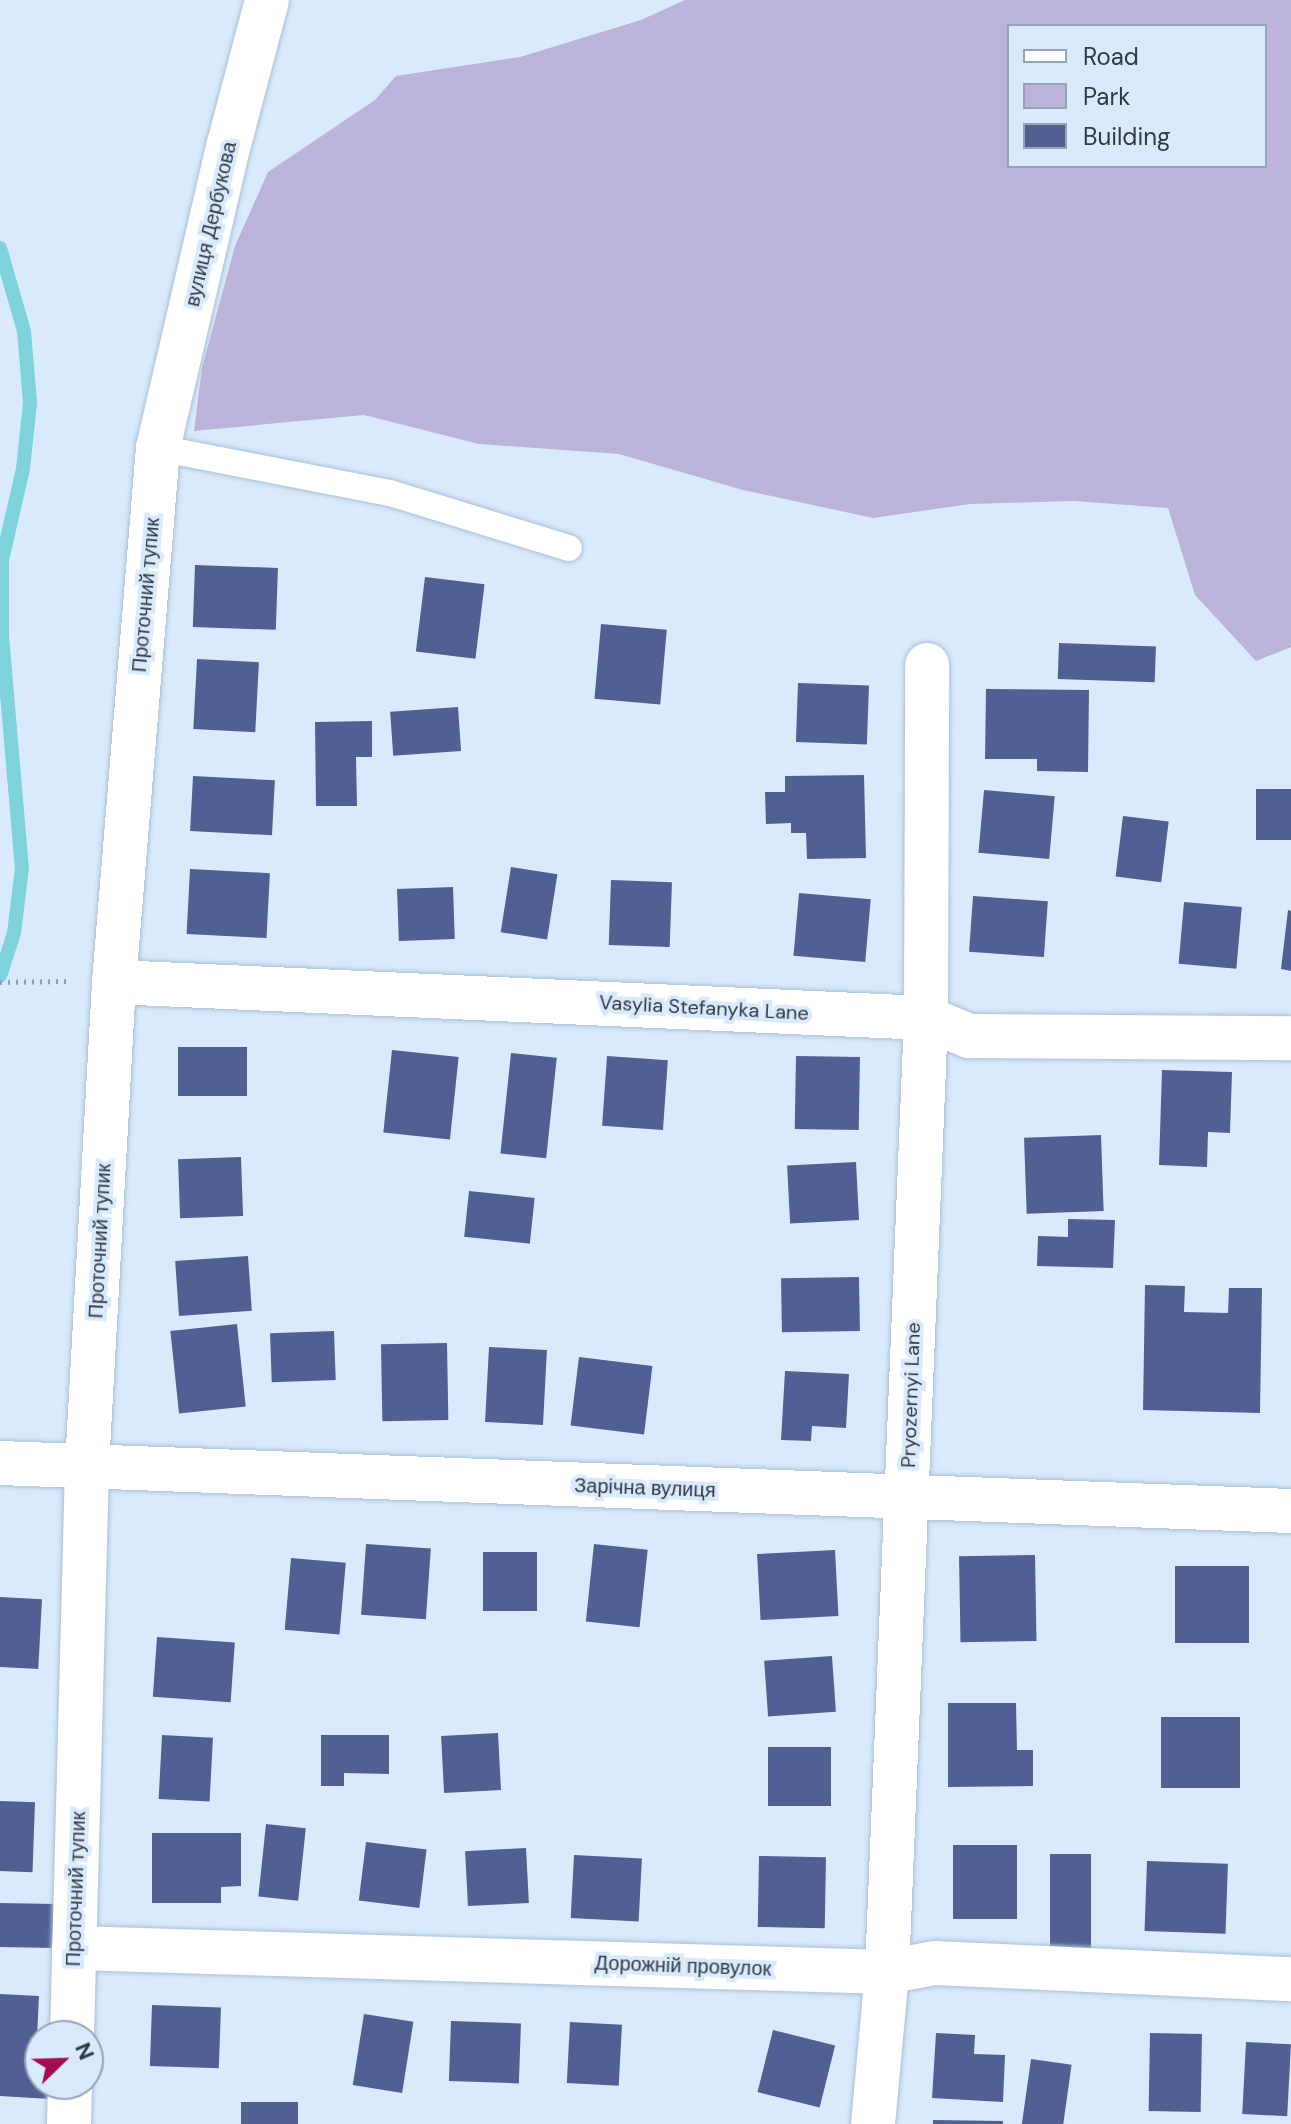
<!DOCTYPE html>
<meta charset="utf-8">
<style>
body{margin:0}
#map{position:relative;width:1291px;height:2124px;overflow:hidden;background:#d9eafd;font-family:"DM Sans",sans-serif}
div>[style]{position:absolute}
.green>*{inset:0;background:#bbb3d9}
.stream>*{height:14px;margin:-7px;padding:0 7px;transform-origin:7px;border-radius:7px;background:#7ed2db}
.building>*{inset:0;background:#525f92;transform-origin:0 0}
.path>*{height:5px;margin-top:-2.5px;transform-origin:0;background:repeating-linear-gradient(90deg,#919ead 0 2px,transparent 0 8px)}
.roads{filter:drop-shadow(0 0 2px #abc0d6) drop-shadow(0 0 2px #abc0d6)}
.lane>*{height:26px;margin:-13px;padding:0 13px;transform-origin:13px;border-radius:13px;background:#fff}
.street>*{height:44px;margin:-22px;padding:0 22px;transform-origin:22px;border-radius:22px;background:#fff}
span{translate:-50% -50%;white-space:nowrap;text-align:center;line-height:1.15;-webkit-text-stroke:8px #d9eafd;paint-order:stroke}
.street-label{font-size:20px;color:#313942}
.legend{position:absolute;left:1007px;top:24px;width:260px;height:144px;box-sizing:border-box;background:#d9eafd;border:2px solid #96a3b2;margin:0;padding:10px 14px;list-style:none;font-size:24px;color:#313942}
.legend li{display:flex;align-items:center;gap:16px;height:40px}
.legend b{width:40px;border:2px solid #96a3b2}
.north{position:absolute;left:24px;top:2020px;width:80px;height:80px;box-sizing:border-box;background:#d9eafd;border:2px solid #96a3b2;border-radius:50%;rotate:67deg;font-size:22px;font-weight:700;line-height:32px;text-align:center;color:#313942}
.north::after{content:'';display:block;margin:auto;width:28px;height:36px;background:#a20e50;clip-path:polygon(50% 0,100% 100%,50% 72%,0 100%)}
</style>
<div id="map">
<div class="green">
<i style="clip-path:polygon(evenodd,685px 0,1291px 0,1291px 647px,1256px 661px,1195px 595px,1168px 508px,1074px 501px,970px 504px,873px 518px,743px 490px,619px 454px,479px 444px,364px 415px,194px 431px,202px 368px,235px 246px,268px 172px,375px 100px,396px 76px,520px 57px,641px 20px,685px 0,1009px 26px,1265px 26px,1265px 166px,1009px 166px,1009px 26px)"></i>
</div>
<div class="stream">
<i style="left:0;top:248px;width:86px;rotate:73.9deg"></i>
<i style="left:24px;top:331px;width:72px;rotate:85.2deg"></i>
<i style="left:30px;top:403px;width:66px;rotate:96.1deg"></i>
<i style="left:23px;top:469px;width:93px;rotate:103deg"></i>
<i style="left:2px;top:560px;width:76px;rotate:90deg"></i>
<i style="left:2px;top:636px;width:233px;rotate:85.1deg"></i>
<i style="left:22px;top:868px;width:65px;rotate:97deg"></i>
<i style="left:14px;top:933px;width:45px;rotate:108deg"></i>
</div>
<div class="building">
<i style="left:195px;top:565px;width:83px;height:62px;rotate:2deg"></i>
<i style="left:425px;top:577px;width:60px;height:75px;rotate:7deg"></i>
<i style="left:601px;top:624px;width:66px;height:75px;rotate:5deg"></i>
<i style="left:1059px;top:643px;width:97px;height:36px;rotate:2deg"></i>
<i style="left:197px;top:659px;width:62px;height:70px;rotate:3deg"></i>
<i style="left:798px;top:683px;width:71px;height:59px;rotate:2deg"></i>
<i style="clip-path:polygon(986px 689px,1089px 690px,1088px 772px,1037px 771px,1037px 759px,985px 759px)"></i>
<i style="left:458px;top:707px;width:44px;height:68px;rotate:86deg"></i>
<i style="clip-path:polygon(372px 721px,372px 757px,356px 757px,357px 806px,316px 806px,315px 722px)"></i>
<i style="clip-path:polygon(864px 775px,866px 858px,807px 859px,806px 833px,791px 833px,791px 823px,766px 824px,765px 792px,785px 792px,785px 776px)"></i>
<i style="left:193px;top:776px;width:82px;height:55px;rotate:3deg"></i>
<i style="left:1256px;top:789px;width:35px;height:51px"></i>
<i style="left:984px;top:790px;width:71px;height:63px;rotate:5deg"></i>
<i style="left:1123px;top:816px;width:46px;height:61px;rotate:7deg"></i>
<i style="left:511px;top:867px;width:47px;height:66px;rotate:9deg"></i>
<i style="left:190px;top:869px;width:80px;height:65px;rotate:3deg"></i>
<i style="left:611px;top:880px;width:61px;height:65px;rotate:2deg"></i>
<i style="left:453px;top:887px;width:52px;height:56px;rotate:88deg"></i>
<i style="left:799px;top:893px;width:72px;height:63px;rotate:5deg"></i>
<i style="left:973px;top:896px;width:75px;height:56px;rotate:4deg"></i>
<i style="left:1184px;top:902px;width:58px;height:62px;rotate:5deg"></i>
<i style="clip-path:polygon(1288px 910px,1291px 911px,1291px 971px,1281px 969px)"></i>
<i style="left:178px;top:1047px;width:69px;height:49px"></i>
<i style="left:392px;top:1050px;width:67px;height:83px;rotate:6deg"></i>
<i style="left:511px;top:1053px;width:46px;height:101px;rotate:6deg"></i>
<i style="left:607px;top:1056px;width:61px;height:70px;rotate:4deg"></i>
<i style="left:796px;top:1056px;width:64px;height:73px;rotate:1deg"></i>
<i style="clip-path:polygon(1162px 1070px,1232px 1072px,1230px 1133px,1208px 1132px,1207px 1167px,1159px 1165px)"></i>
<i style="left:1101px;top:1135px;width:76px;height:77px;rotate:88deg"></i>
<i style="left:241px;top:1157px;width:59px;height:63px;rotate:88deg"></i>
<i style="left:856px;top:1162px;width:58px;height:69px;rotate:87deg"></i>
<i style="left:469px;top:1191px;width:66px;height:46px;rotate:6deg"></i>
<i style="clip-path:polygon(1068px 1219px,1115px 1220px,1113px 1268px,1037px 1266px,1038px 1236px,1068px 1237px)"></i>
<i style="left:248px;top:1256px;width:55px;height:73px;rotate:86deg"></i>
<i style="left:859px;top:1277px;width:54px;height:78px;rotate:89deg"></i>
<i style="clip-path:polygon(1145px 1285px,1185px 1286px,1184px 1312px,1228px 1313px,1229px 1288px,1262px 1288px,1260px 1413px,1143px 1410px)"></i>
<i style="left:237px;top:1324px;width:83px;height:67px;rotate:84deg"></i>
<i style="left:334px;top:1331px;width:49px;height:64px;rotate:88deg"></i>
<i style="left:447px;top:1343px;width:77px;height:66px;rotate:89deg"></i>
<i style="left:489px;top:1347px;width:58px;height:75px;rotate:3deg"></i>
<i style="left:579px;top:1357px;width:74px;height:69px;rotate:7deg"></i>
<i style="clip-path:polygon(785px 1371px,849px 1374px,846px 1428px,812px 1426px,811px 1441px,781px 1440px)"></i>
<i style="left:366px;top:1544px;width:65px;height:71px;rotate:4deg"></i>
<i style="left:594px;top:1544px;width:54px;height:78px;rotate:6deg"></i>
<i style="left:835px;top:1550px;width:66px;height:78px;rotate:87deg"></i>
<i style="left:483px;top:1552px;width:54px;height:59px"></i>
<i style="left:1035px;top:1555px;width:86px;height:76px;rotate:89deg"></i>
<i style="left:291px;top:1558px;width:55px;height:72px;rotate:5deg"></i>
<i style="left:1175px;top:1566px;width:74px;height:77px"></i>
<i style="left:0;top:1597px;width:42px;height:70px;rotate:3deg"></i>
<i style="left:157px;top:1637px;width:78px;height:60px;rotate:4deg"></i>
<i style="left:832px;top:1656px;width:56px;height:68px;rotate:86deg"></i>
<i style="clip-path:polygon(948px 1703px,1016px 1703px,1017px 1750px,1033px 1750px,1033px 1786px,948px 1787px)"></i>
<i style="left:1161px;top:1717px;width:79px;height:71px"></i>
<i style="left:498px;top:1733px;width:57px;height:57px;rotate:87deg"></i>
<i style="left:162px;top:1735px;width:51px;height:64px;rotate:3deg"></i>
<i style="clip-path:polygon(321px 1735px,389px 1735px,389px 1774px,344px 1773px,344px 1786px,321px 1786px)"></i>
<i style="left:831px;top:1747px;width:59px;height:63px;rotate:90deg"></i>
<i style="left:0;top:1801px;width:35px;height:70px;rotate:2deg"></i>
<i style="left:266px;top:1824px;width:40px;height:73px;rotate:6deg"></i>
<i style="clip-path:polygon(152px 1833px,241px 1833px,241px 1886px,221px 1887px,221px 1903px,152px 1903px)"></i>
<i style="left:366px;top:1842px;width:61px;height:59px;rotate:7deg"></i>
<i style="left:953px;top:1845px;width:64px;height:74px"></i>
<i style="left:526px;top:1848px;width:55px;height:61px;rotate:87deg"></i>
<i style="left:1050px;top:1854px;width:41px;height:95px"></i>
<i style="left:574px;top:1855px;width:68px;height:63px;rotate:3deg"></i>
<i style="left:759px;top:1856px;width:67px;height:71px;rotate:1deg"></i>
<i style="left:1147px;top:1861px;width:81px;height:70px;rotate:2deg"></i>
<i style="left:0;top:1903px;width:56px;height:44px;rotate:1deg"></i>
<i style="clip-path:polygon(0 1994px,39px 1996px,36px 2059px,40px 2059px,40px 2084px,51px 2084px,50px 2099px,0 2096px)"></i>
<i style="left:152px;top:2005px;width:69px;height:61px;rotate:2deg"></i>
<i style="left:364px;top:2014px;width:50px;height:72px;rotate:9deg"></i>
<i style="left:451px;top:2021px;width:70px;height:60px;rotate:2deg"></i>
<i style="left:570px;top:2022px;width:52px;height:61px;rotate:3deg"></i>
<i style="left:773px;top:2030px;width:64px;height:64px;rotate:14deg"></i>
<i style="clip-path:polygon(936px 2033px,975px 2035px,974px 2054px,1005px 2055px,1003px 2102px,932px 2098px)"></i>
<i style="left:1150px;top:2033px;width:52px;height:78px;rotate:1deg"></i>
<i style="left:1246px;top:2042px;width:45px;height:72px;rotate:3deg"></i>
<i style="left:1031px;top:2059px;width:41px;height:66px;rotate:8deg"></i>
<i style="left:298px;top:2102px;width:22px;height:57px;rotate:90deg"></i>
<i style="clip-path:polygon(933px 2120px,1003px 2121px,1003px 2124px,933px 2124px)"></i>
</div>
<div class="path">
<i style="left:0;top:982px;width:69px;rotate:-0.8deg"></i>
</div>
<div class="roads">
<div class="lane">
<i style="left:158px;top:448px;width:236px;rotate:11deg"></i>
<i style="left:390px;top:493px;width:187px;rotate:17.1deg"></i>
</div>
<div class="street">
<i style="left:114px;top:982px;width:813px;rotate:2.54deg"></i>
<i style="left:926px;top:1018px;width:47px;rotate:22.7deg"></i>
<i style="left:969px;top:1036px;width:322px;rotate:0.4deg"></i>
<i style="left:0;top:1463px;width:1292px;rotate:2.13deg"></i>
<i style="left:74px;top:1948px;width:813px;rotate:1.69deg"></i>
<i style="left:887px;top:1972px;width:49px;rotate:-10.6deg"></i>
<i style="left:935px;top:1963px;width:356px;rotate:2.6deg"></i>
<i style="left:72px;top:2036px;width:570px;rotate:-88.49deg"></i>
<i style="left:87px;top:1466px;width:485px;rotate:-86.8deg"></i>
<i style="left:114px;top:982px;width:536px;rotate:-85.29deg"></i>
<i style="left:158px;top:448px;width:312px;rotate:-76.9deg"></i>
<i style="left:229px;top:144px;width:149px;rotate:-75.2deg"></i>
<i style="left:69px;top:2124px;width:40px;rotate:-88.6deg"></i>
<i style="left:873px;top:2124px;width:153px;rotate:-84.7deg"></i>
<i style="left:887px;top:1972px;width:955px;rotate:-87.66deg"></i>
<i style="left:926px;top:1018px;width:353px;rotate:-89.8deg"></i>
</div>
</div>
<div class="street-label">
<span style="left:211px;top:224px;rotate:-77deg">вулиця Дербукова</span>
<span style="left:146px;top:595px;rotate:-85deg">Проточний тупик</span>
<span style="left:704px;top:1008px;rotate:3deg">Vasylia Stefanyka Lane</span>
<span style="left:100px;top:1241px;rotate:-87deg">Проточний тупик</span>
<span style="left:911px;top:1395px;rotate:-88deg">Pryozernyi Lane</span>
<span style="left:645px;top:1488px;rotate:2deg">Зарічна вулиця</span>
<span style="left:76px;top:1889px;rotate:-88deg">Проточний тупик</span>
<span style="left:683px;top:1966px;rotate:2deg">Дорожній провулок</span>
</div>
<ul class="legend">
<li><b style="height:10px;background:#fff"></b>Road</li>
<li><b style="height:22px;background:#bbb3d9"></b>Park</li>
<li><b style="height:22px;background:#525f92"></b>Building</li>
</ul>
<div class="north">N</div>
</div>
